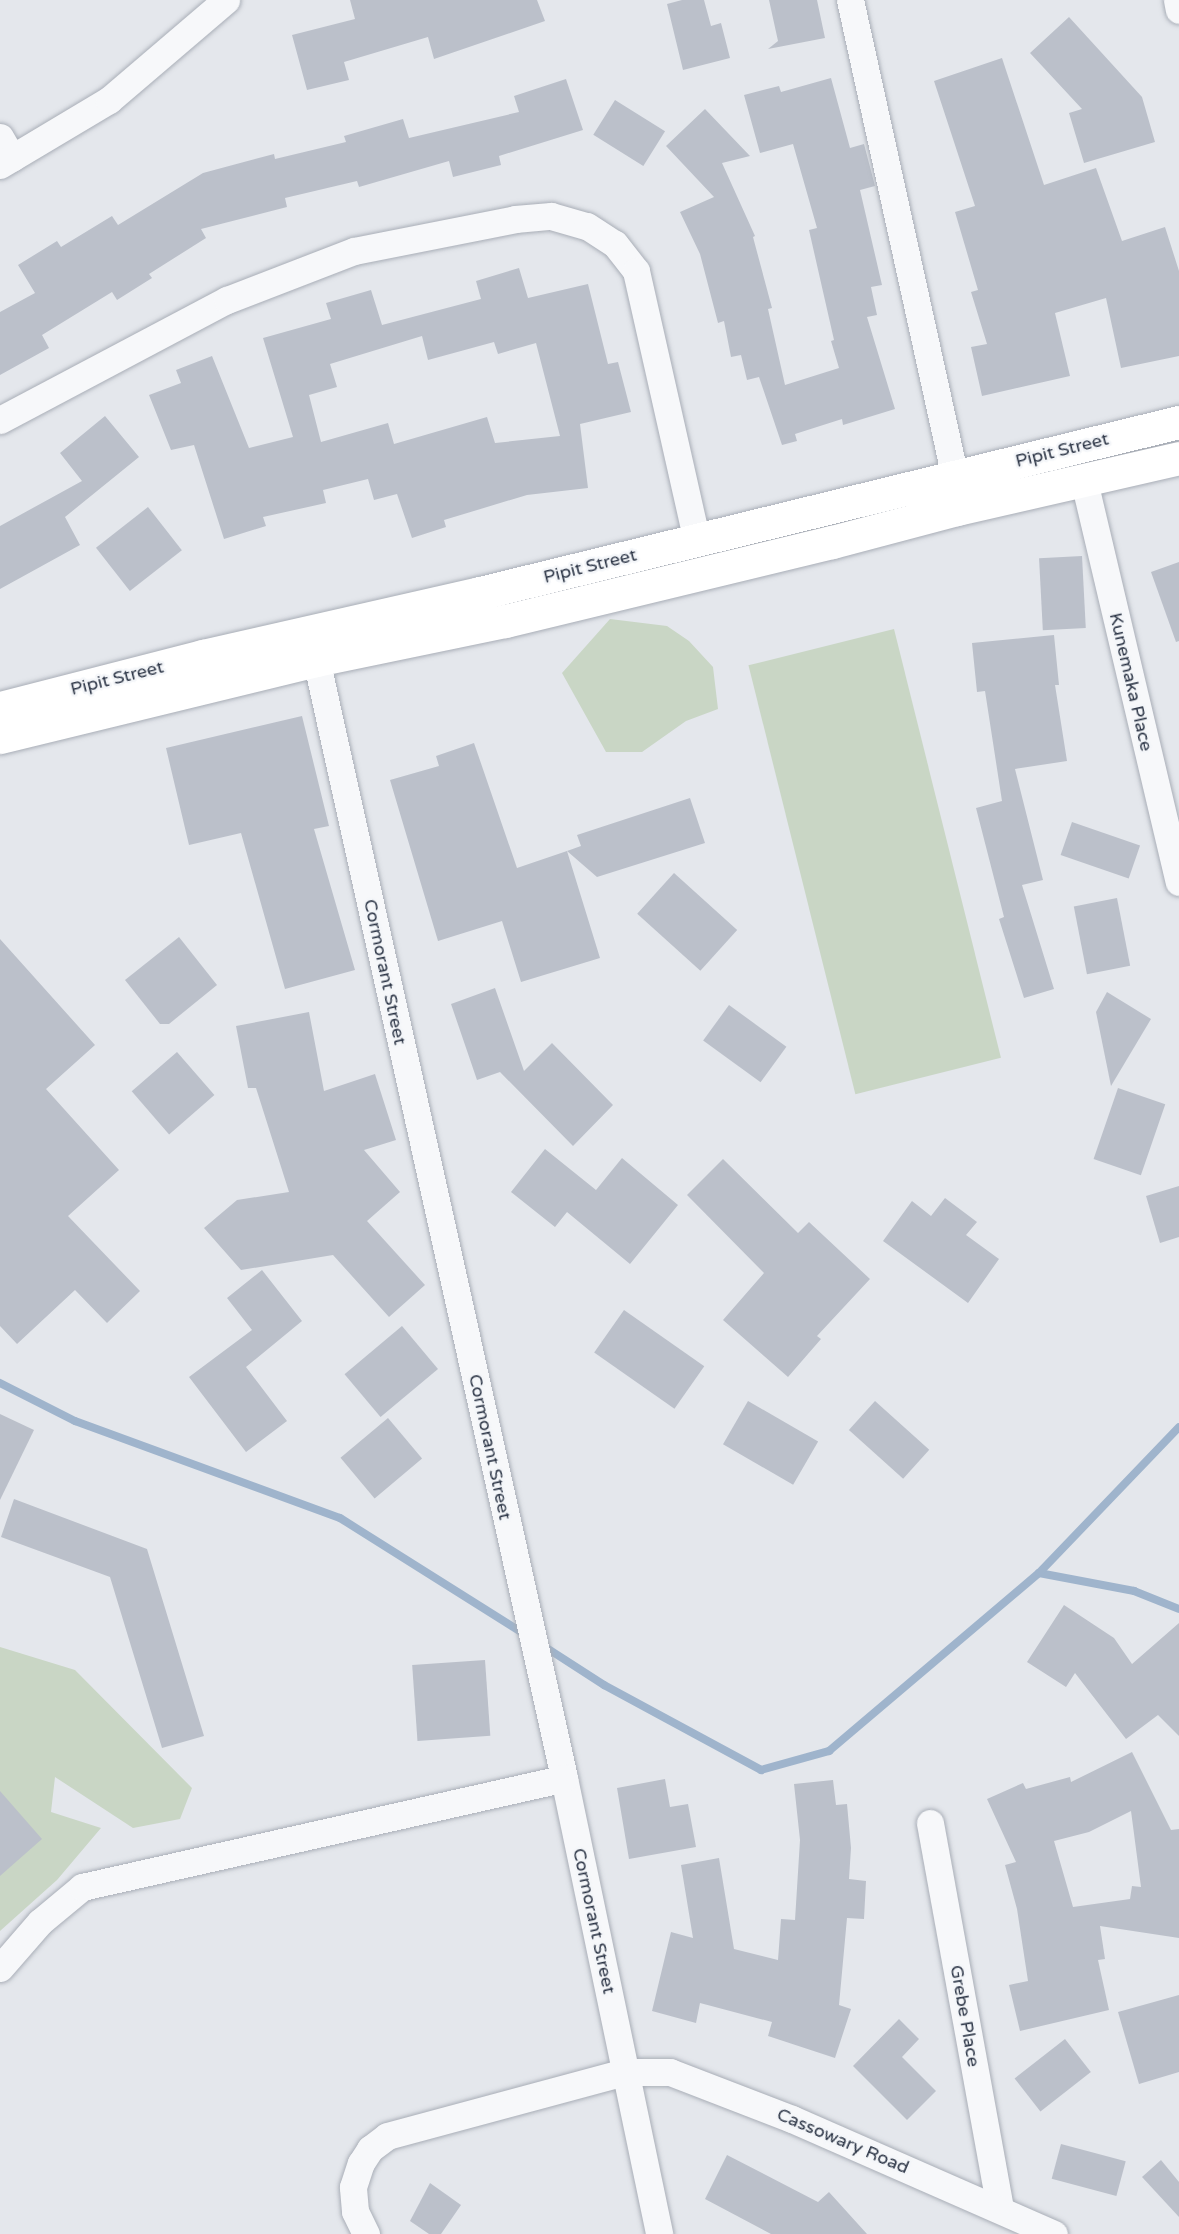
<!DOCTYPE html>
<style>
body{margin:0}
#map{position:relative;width:1179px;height:2234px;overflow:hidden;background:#e4e7ec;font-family:"Varela Round",sans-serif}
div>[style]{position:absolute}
.green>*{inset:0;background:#c9d6c5;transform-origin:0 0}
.stream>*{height:8px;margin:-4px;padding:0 4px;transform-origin:4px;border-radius:4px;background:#9fb4cc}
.building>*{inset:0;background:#bbc0ca;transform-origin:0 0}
.roads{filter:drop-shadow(0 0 2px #a9aeb7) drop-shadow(0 0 2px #a9aeb7)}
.minor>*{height:27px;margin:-13.5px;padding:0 13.5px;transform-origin:13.5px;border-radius:13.5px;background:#f7f8fa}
.secondary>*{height:33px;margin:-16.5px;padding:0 16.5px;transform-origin:16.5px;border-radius:16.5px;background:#fff}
span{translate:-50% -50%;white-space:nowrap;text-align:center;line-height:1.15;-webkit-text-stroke:5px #f4f6f9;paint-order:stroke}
.street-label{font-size:18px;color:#2b3445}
</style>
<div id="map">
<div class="green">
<i style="clip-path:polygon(610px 619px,667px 626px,689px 641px,713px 667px,718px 709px,686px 721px,642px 752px,606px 752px,562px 673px)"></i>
<i style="left:894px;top:629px;width:442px;height:150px;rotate:76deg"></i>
<i style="clip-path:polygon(0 1647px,75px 1670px,192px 1788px,180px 1819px,133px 1828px,55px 1777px,51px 1812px,101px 1828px,57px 1880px,0 1931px)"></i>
</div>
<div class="stream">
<i style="left:0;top:1383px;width:84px;rotate:26.9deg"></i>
<i style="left:75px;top:1421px;width:282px;rotate:20.1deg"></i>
<i style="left:340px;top:1518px;width:220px;rotate:32.2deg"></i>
<i style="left:1039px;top:1573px;width:97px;rotate:10.7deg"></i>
<i style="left:1134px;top:1591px;width:48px;rotate:21.8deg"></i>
<i style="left:542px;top:1645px;width:74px;rotate:32.8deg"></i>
<i style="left:604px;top:1685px;width:179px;rotate:28.4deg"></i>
<i style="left:761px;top:1770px;width:71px;rotate:-15.6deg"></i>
<i style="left:829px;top:1751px;width:275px;rotate:-40.3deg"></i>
<i style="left:1039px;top:1573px;width:202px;rotate:-46.2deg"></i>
</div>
<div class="building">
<i style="clip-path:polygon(350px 0,537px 0,545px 21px,434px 59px,428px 37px,344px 62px,349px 80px,307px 90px,292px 35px,355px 19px)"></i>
<i style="clip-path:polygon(682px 0,704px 0,711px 26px,721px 23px,730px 58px,683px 70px,667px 4px)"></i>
<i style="clip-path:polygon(769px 0,817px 0,825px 38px,768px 49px,778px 41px)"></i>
<i style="clip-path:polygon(1069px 17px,1142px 97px,1155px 142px,1084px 163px,1069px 113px,1082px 109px,1030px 53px)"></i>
<i style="clip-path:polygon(1002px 58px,1044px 185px,1096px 168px,1122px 241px,1165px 227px,1179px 271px,1179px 356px,1121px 368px,1106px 298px,1055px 313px,1070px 376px,982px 396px,971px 347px,987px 344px,971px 292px,978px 290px,955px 212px,975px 206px,934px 81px)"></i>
<i style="clip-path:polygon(831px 78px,850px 148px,864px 144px,875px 186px,860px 190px,882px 285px,871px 287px,877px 315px,867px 317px,895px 409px,843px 425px,842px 419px,795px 434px,797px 441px,782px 445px,759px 377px,747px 380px,741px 355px,731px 357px,724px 321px,718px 323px,700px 254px,680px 212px,714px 197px,666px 146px,705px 109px,750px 156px,722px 163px,755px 236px,753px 237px,772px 308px,768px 309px,785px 385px,839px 368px,831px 341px,834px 340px,809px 230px,817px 228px,793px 144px,760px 153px,744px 95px,779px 86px,781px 92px)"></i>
<i style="clip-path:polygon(566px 79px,583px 130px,499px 156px,501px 165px,453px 177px,449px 161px,359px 187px,357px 181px,285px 198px,287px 207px,201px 229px,206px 238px,149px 274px,152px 278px,117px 300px,112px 292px,42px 335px,49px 348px,0 375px,0 312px,35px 293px,18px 265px,57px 241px,61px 247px,112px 216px,118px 225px,203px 173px,274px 154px,275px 159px,346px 142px,344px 136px,403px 119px,409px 138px,519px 112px,514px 96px)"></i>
<i style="left:615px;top:100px;width:59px;height:41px;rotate:32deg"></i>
<i style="clip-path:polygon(evenodd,519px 268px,528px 298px,588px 284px,608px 364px,618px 362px,631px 412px,580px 424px,588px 488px,527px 495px,444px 520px,446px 527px,412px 538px,397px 494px,374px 500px,368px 479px,323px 490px,326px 503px,263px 517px,266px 526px,224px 539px,194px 445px,171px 450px,149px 395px,181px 383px,176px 370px,212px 356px,249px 448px,293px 437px,263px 338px,331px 319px,326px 303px,371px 290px,382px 325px,481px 299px,476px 281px,519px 268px,422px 336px,428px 360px,494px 342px,498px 354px,536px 343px,560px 436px,495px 443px,487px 417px,394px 444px,388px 423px,321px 442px,309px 395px,337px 387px,330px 364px,422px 336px)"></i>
<i style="clip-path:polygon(105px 416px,139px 457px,65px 517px,80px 545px,0 589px,0 526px,82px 481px,60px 453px)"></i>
<i style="left:148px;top:507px;width:55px;height:66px;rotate:52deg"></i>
<i style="left:1082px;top:556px;width:72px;height:43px;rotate:87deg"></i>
<i style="clip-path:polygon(1179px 562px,1179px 641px,1176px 642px,1151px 572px)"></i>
<i style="clip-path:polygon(1054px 635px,1059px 685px,1055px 685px,1067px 761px,1015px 769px,1043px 880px,1022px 885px,1054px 989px,1024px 998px,999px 919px,1004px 917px,976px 808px,1002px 801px,985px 691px,977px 692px,972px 643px)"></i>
<i style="clip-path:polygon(302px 716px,329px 826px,314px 829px,355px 970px,285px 989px,241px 833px,189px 845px,166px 748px)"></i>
<i style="clip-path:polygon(474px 743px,517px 868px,567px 851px,600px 958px,521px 982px,502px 921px,438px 941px,390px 780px,439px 766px,436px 756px)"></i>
<i style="clip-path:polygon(690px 798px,705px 843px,597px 877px,567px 851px,581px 846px,577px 835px)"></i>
<i style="left:1072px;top:822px;width:72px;height:35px;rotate:19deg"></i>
<i style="left:674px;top:873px;width:85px;height:55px;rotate:42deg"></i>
<i style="left:1117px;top:898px;width:69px;height:44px;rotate:79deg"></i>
<i style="clip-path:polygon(179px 937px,217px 985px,169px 1024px,160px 1024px,125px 980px)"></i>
<i style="clip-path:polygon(0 939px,95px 1045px,46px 1089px,119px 1170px,68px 1216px,140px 1291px,107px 1323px,75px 1290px,17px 1344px,0 1326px)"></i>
<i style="clip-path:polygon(495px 988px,524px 1071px,552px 1043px,613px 1105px,573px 1146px,500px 1072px,477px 1080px,451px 1004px)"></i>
<i style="clip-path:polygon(1107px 992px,1151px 1019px,1111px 1086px,1096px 1012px)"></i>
<i style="left:729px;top:1005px;width:71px;height:44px;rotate:36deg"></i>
<i style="clip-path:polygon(309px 1012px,324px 1091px,375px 1074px,396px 1140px,364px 1150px,400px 1192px,367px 1221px,425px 1285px,389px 1317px,333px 1255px,241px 1270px,204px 1228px,237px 1200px,289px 1192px,256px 1088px,248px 1088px,236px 1026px)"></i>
<i style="left:177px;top:1052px;width:57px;height:60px;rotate:49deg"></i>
<i style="left:1118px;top:1088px;width:50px;height:75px;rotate:19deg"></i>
<i style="clip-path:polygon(545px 1149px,596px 1190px,622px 1158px,678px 1205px,630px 1264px,567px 1212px,555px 1227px,511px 1192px)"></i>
<i style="clip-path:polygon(723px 1159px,798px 1233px,809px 1222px,870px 1279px,817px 1336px,821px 1339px,788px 1377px,723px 1320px,764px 1273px,687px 1195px)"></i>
<i style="clip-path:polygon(1179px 1186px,1179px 1237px,1160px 1243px,1146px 1196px)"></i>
<i style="clip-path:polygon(945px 1198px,977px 1222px,966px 1235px,999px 1259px,968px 1303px,883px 1241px,912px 1201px,931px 1216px)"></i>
<i style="clip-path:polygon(262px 1270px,302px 1321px,246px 1367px,287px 1421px,246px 1452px,189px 1377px,252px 1330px,227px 1298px)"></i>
<i style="left:624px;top:1310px;width:98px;height:52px;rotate:35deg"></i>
<i style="left:402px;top:1326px;width:56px;height:75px;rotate:50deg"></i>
<i style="left:748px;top:1401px;width:81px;height:50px;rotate:30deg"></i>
<i style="left:875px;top:1401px;width:73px;height:39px;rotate:42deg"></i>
<i style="clip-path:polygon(0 1414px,34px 1430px,0 1500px)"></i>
<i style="left:388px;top:1418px;width:53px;height:62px;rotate:50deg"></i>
<i style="clip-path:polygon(14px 1499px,147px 1549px,204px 1736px,162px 1748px,110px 1577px,1px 1537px)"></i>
<i style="clip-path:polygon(1064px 1605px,1114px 1638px,1132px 1664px,1179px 1623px,1179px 1736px,1158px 1715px,1126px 1739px,1075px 1673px,1066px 1687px,1027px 1662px)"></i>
<i style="left:485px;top:1660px;width:76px;height:73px;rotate:86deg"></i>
<i style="clip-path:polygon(evenodd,1132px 1752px,1171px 1830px,1179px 1829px,1179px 1938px,1100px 1926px,1105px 1959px,1098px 1960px,1109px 2010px,1020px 2031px,1009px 1985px,1028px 1981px,1017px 1909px,1005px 1865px,1016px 1862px,987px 1799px,1023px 1783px,1026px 1789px,1070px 1777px,1071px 1782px,1132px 1752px,1131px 1811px,1141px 1887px,1132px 1886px,1130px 1899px,1073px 1907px,1054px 1841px,1089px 1832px,1131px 1811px)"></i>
<i style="clip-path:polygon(665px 1779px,670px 1807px,688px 1804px,696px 1847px,629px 1859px,617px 1788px)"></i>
<i style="clip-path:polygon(833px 1780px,836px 1805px,847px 1804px,851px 1848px,849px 1879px,866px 1881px,864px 1919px,847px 1918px,839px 2005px,851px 2009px,835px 2058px,768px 2036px,772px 2022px,700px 2003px,696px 2023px,652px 2011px,671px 1932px,693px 1938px,681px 1865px,719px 1858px,734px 1949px,778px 1960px,781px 1919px,795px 1920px,800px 1840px,794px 1784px)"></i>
<i style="clip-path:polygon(0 1791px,42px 1839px,0 1876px)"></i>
<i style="clip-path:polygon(1179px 1995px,1179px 2072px,1139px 2084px,1118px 2012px)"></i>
<i style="clip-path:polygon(899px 2019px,919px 2039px,902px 2057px,936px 2091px,907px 2120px,853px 2066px)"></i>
<i style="left:1065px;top:2039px;width:42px;height:64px;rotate:52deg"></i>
<i style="left:1061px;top:2144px;width:67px;height:36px;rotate:15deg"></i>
<i style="clip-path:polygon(727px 2155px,818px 2202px,829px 2192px,867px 2234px,771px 2234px,705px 2199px)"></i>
<i style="clip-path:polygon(1161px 2160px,1179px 2182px,1179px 2217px,1142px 2177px)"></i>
<i style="clip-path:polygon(430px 2183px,461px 2205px,441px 2234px,429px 2234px,410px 2221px)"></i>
</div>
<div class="roads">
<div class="minor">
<i style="left:850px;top:0;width:489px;rotate:77.6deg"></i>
<i style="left:1177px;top:0;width:10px;rotate:79deg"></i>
<i style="left:0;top:137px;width:24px;rotate:60deg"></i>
<i style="left:0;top:165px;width:127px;rotate:-30.8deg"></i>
<i style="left:109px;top:100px;width:154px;rotate:-40.5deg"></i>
<i style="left:0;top:420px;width:257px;rotate:-27.9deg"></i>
<i style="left:227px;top:300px;width:136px;rotate:-21.1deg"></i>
<i style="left:354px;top:251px;width:164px;rotate:-11.2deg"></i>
<i style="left:515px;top:219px;width:36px;rotate:-5deg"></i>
<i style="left:551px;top:216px;width:37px;rotate:16deg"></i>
<i style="left:587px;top:226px;width:33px;rotate:33deg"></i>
<i style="left:615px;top:244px;width:34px;rotate:52deg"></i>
<i style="left:636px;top:271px;width:277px;rotate:77.3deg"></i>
<i style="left:1084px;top:481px;width:412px;rotate:76.7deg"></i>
<i style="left:312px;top:641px;width:1165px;rotate:77.5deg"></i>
<i style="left:564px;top:1778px;width:466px;rotate:78.2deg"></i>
<i style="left:930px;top:1823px;width:392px;rotate:79.7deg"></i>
<i style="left:0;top:1968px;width:61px;rotate:-49deg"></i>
<i style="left:40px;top:1922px;width:55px;rotate:-39.8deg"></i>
<i style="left:82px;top:1887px;width:494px;rotate:-12.7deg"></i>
<i style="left:366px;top:2234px;width:25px;rotate:-116deg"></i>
<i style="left:355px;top:2211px;width:24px;rotate:-95deg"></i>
<i style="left:353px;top:2187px;width:25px;rotate:-72deg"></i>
<i style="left:361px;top:2163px;width:17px;rotate:-57deg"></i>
<i style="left:370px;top:2149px;width:21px;rotate:-37deg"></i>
<i style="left:387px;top:2136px;width:246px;rotate:-15.1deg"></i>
<i style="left:625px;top:2072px;width:45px"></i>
<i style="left:670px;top:2072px;width:131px;rotate:21.1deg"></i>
<i style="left:792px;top:2119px;width:286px;rotate:23.7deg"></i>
</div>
<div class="secondary">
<i style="left:0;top:708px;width:210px;rotate:-14.4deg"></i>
<i style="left:203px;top:656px;width:284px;rotate:-12.8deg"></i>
<i style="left:480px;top:593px;width:720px;rotate:-13.75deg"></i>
<i style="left:0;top:737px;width:325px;rotate:-13.7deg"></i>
<i style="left:316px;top:660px;width:193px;rotate:-11.7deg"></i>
<i style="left:505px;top:621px;width:336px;rotate:-13.6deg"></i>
<i style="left:832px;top:542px;width:129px;rotate:-14.8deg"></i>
<i style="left:957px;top:509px;width:228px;rotate:-12.9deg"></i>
</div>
</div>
<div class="street-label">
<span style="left:1062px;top:450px;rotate:-14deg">Pipit Street</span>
<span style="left:590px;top:566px;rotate:-14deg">Pipit Street</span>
<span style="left:117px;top:678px;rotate:-14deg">Pipit Street</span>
<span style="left:1131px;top:682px;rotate:77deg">Kunemaka Place</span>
<span style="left:385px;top:972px;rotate:78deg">Cormorant Street</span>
<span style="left:490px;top:1447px;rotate:78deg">Cormorant Street</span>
<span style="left:594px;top:1921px;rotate:78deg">Cormorant Street</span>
<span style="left:965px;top:2016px;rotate:80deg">Grebe Place</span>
<span style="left:843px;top:2141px;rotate:23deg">Cassowary Road</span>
</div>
</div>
